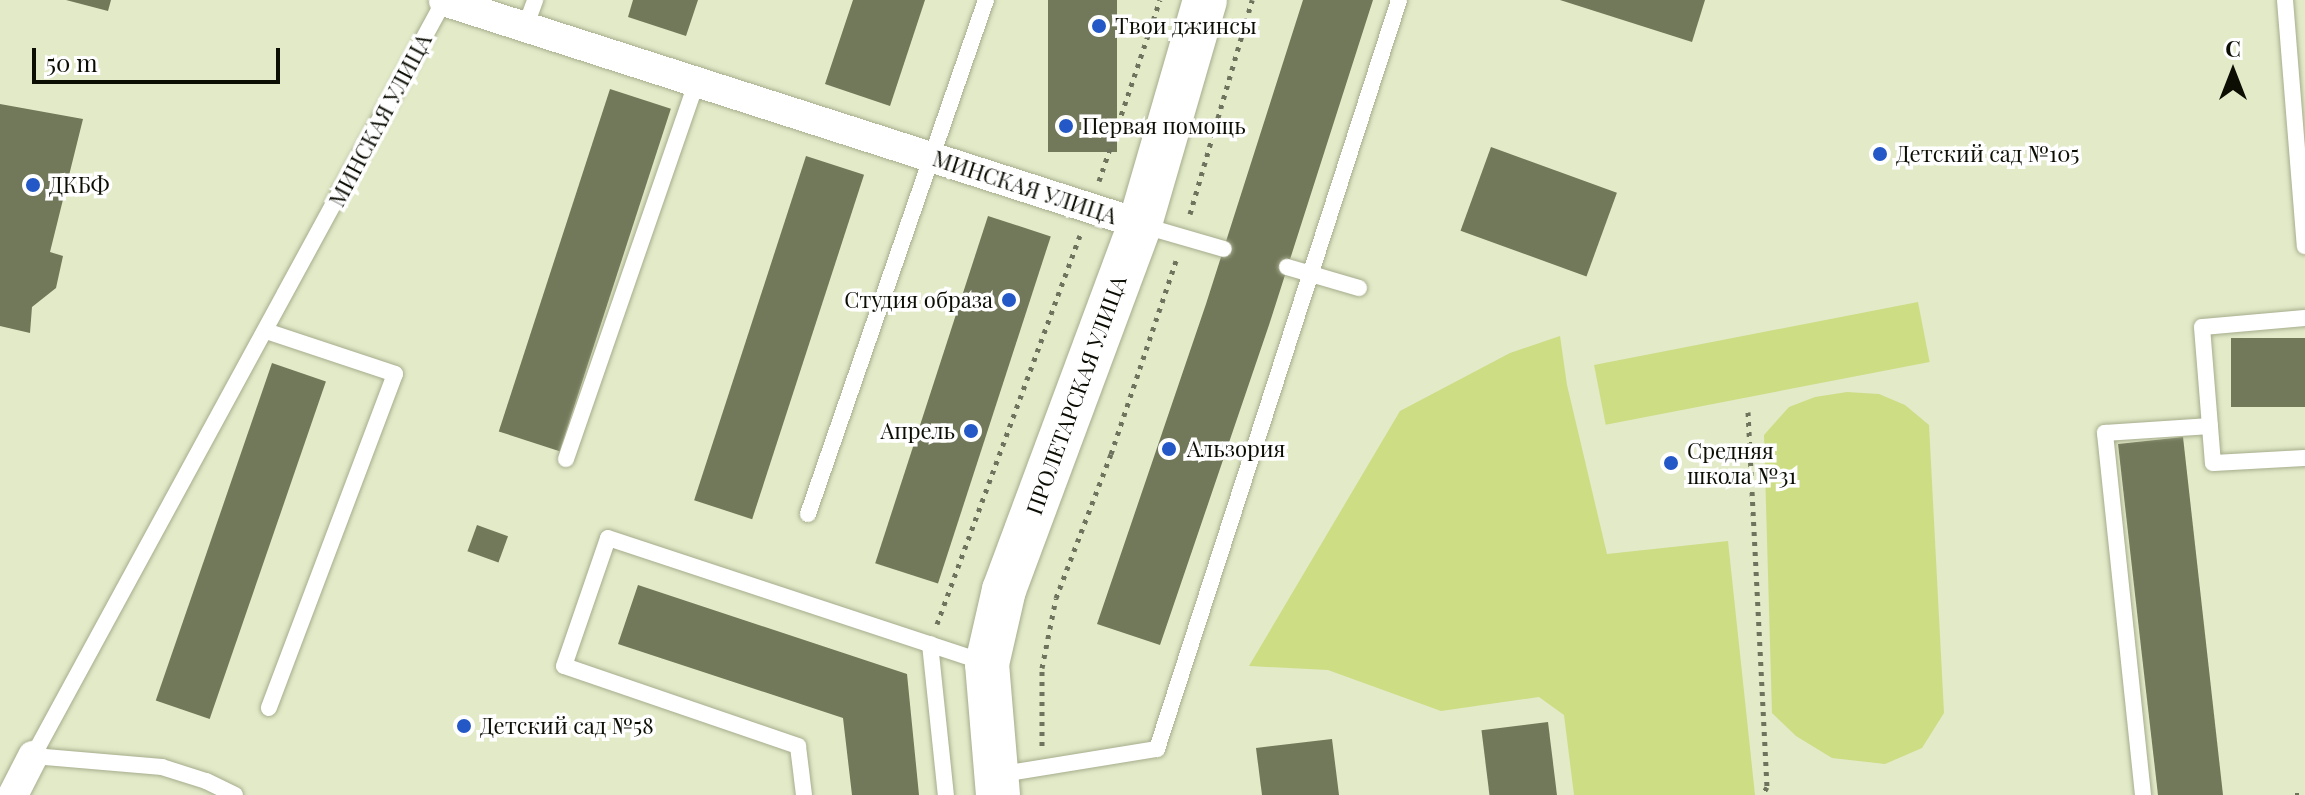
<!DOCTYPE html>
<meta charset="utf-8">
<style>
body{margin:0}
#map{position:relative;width:2305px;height:795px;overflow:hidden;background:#e2eac8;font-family:"Playfair Display",serif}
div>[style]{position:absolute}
.green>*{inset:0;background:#ccdd84;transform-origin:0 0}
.building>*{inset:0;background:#72785a;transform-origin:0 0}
.path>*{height:5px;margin-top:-2.5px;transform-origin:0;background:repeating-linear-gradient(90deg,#6e735e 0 4px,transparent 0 10px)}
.roads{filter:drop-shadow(0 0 2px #a6ad8d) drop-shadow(0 0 2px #a6ad8d)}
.lane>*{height:16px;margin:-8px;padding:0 8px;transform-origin:8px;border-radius:8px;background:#fff}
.street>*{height:30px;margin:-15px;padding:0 15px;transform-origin:15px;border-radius:15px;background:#fff}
.secondary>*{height:44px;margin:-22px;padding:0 22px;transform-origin:22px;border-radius:22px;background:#fff}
.dots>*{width:22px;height:22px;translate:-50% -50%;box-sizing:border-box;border:4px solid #fff;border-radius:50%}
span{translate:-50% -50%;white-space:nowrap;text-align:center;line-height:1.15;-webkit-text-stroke:7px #fff;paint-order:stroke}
.poi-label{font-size:22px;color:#0c0e04}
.left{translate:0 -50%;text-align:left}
.right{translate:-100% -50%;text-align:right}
.street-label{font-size:22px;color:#0c0e04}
.north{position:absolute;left:2193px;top:32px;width:80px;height:80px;-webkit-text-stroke:6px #fff;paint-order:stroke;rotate:0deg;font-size:22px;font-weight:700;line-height:32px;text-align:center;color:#0c0e04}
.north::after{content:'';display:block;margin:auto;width:28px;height:36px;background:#0c0e04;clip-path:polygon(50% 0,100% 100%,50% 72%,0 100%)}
.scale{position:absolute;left:32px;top:48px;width:248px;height:36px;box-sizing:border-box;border:4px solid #0c0e04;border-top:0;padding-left:10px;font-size:24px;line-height:28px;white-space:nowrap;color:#0c0e04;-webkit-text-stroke:6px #fff;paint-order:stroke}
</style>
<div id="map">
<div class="green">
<i style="left:1918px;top:302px;width:61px;height:330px;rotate:79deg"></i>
<i style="clip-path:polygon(1560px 336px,1567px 385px,1607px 554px,1728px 541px,1755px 795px,1574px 795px,1564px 715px,1539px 697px,1441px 711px,1328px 670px,1249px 666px,1400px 411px,1510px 353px)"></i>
<i style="clip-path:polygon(1847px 392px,1879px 394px,1905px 405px,1929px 425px,1944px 713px,1922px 748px,1885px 764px,1832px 758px,1796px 736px,1772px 713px,1764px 435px,1789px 407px,1815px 397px)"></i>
</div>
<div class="building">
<i style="clip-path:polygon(66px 0,111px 0,108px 11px)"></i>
<i style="clip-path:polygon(633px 0,698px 0,686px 36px,628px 17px)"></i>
<i style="clip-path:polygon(853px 0,925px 0,890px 106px,825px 84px)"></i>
<i style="left:1048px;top:0;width:69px;height:152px"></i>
<i style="clip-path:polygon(1303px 0,1373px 0,1269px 325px,1160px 645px,1097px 624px,1206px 304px)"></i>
<i style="clip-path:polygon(1560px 0,1705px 0,1692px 42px)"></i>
<i style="left:610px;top:89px;width:64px;height:360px;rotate:18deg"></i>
<i style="clip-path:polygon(0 104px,83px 119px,50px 252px,63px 256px,56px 288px,32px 307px,30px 333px,0 326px)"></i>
<i style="left:1491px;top:147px;width:134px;height:89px;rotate:20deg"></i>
<i style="left:806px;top:156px;width:61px;height:362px;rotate:18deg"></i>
<i style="left:988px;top:216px;width:66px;height:365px;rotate:18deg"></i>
<i style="left:2305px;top:338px;width:69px;height:74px;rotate:90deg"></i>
<i style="left:272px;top:363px;width:57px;height:357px;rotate:19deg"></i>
<i style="clip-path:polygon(2183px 437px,2223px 795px,2158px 795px,2142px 656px,2118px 444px)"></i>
<i style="left:477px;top:525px;width:33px;height:28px;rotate:20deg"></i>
<i style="clip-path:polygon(638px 585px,907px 674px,919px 795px,852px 795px,843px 718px,618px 644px)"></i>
<i style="left:1548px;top:722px;width:74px;height:67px;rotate:83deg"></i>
<i style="clip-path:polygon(1332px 739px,1339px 795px,1262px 795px,1256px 748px)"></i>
</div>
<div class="path">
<i style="left:1099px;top:181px;width:191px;rotate:-71.4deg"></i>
<i style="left:1190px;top:214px;width:223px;rotate:-73.8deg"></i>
<i style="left:1748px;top:412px;width:375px;rotate:87.1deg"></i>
<i style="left:1767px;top:787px;width:9px;rotate:122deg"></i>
<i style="left:937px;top:624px;width:414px;rotate:-69.8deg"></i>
<i style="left:1042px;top:746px;width:78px;rotate:-90deg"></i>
<i style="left:1042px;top:668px;width:71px;rotate:-78.7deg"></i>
<i style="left:1056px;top:598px;width:154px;rotate:-69.1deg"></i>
<i style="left:1111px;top:454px;width:207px;rotate:-71.4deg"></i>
<i style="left:2295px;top:795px;width:7px"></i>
</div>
<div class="roads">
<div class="lane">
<i style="left:2285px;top:0;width:247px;rotate:85.4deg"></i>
<i style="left:525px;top:28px;width:30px;rotate:-70deg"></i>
<i style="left:1141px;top:225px;width:86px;rotate:16.1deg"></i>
<i style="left:1287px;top:267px;width:75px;rotate:16.3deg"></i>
<i style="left:2305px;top:318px;width:103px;rotate:175deg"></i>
<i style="left:2202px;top:327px;width:136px;rotate:85.4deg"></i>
<i style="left:2213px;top:463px;width:92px;rotate:-3.1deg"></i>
<i style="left:266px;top:331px;width:136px;rotate:18.4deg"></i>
<i style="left:395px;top:374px;width:357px;rotate:110.7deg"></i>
<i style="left:566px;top:459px;width:398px;rotate:-70.9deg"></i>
<i style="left:808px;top:514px;width:544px;rotate:-70.9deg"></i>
<i style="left:930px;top:644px;width:152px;rotate:84deg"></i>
<i style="left:996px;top:775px;width:163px;rotate:-9.2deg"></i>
<i style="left:1157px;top:749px;width:787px;rotate:-72.09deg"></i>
<i style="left:235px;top:795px;width:32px;rotate:-154deg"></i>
<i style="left:206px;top:781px;width:46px;rotate:-162.3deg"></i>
<i style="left:162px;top:767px;width:129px;rotate:-175.1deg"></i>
<i style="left:33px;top:756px;width:860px;rotate:-61.44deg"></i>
<i style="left:804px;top:795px;width:49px;rotate:-97deg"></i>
<i style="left:798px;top:746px;width:247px;rotate:-161.1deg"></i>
<i style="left:564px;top:666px;width:135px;rotate:-71deg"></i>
<i style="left:608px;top:538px;width:398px;rotate:18.3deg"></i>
<i style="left:2143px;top:795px;width:364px;rotate:-96deg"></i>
<i style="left:2105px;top:433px;width:105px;rotate:-3.8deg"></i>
</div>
<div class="street">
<i style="left:444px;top:1px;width:731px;rotate:17.77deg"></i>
<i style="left:13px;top:795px;width:44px;rotate:-62.9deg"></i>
</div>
<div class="secondary">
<i style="left:998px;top:795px;width:131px;rotate:-94.8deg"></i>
<i style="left:987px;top:664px;width:76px;rotate:-77.1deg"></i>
<i style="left:1004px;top:590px;width:390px;rotate:-69.6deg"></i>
<i style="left:1140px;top:224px;width:233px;rotate:-73.8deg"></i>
</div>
</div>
<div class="dots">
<i style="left:1099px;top:26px;background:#2358c6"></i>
<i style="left:1066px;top:126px;background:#2358c6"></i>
<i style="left:1880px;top:154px;background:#2358c6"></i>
<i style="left:33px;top:185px;background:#2358c6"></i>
<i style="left:1009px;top:300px;background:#2358c6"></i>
<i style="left:971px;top:431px;background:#2358c6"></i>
<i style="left:1169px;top:449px;background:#2358c6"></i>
<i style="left:1671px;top:463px;background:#2358c6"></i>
<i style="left:464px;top:726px;background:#2358c6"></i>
</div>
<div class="poi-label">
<span class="left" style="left:1115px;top:26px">Твои джинсы</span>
<span class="left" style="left:1082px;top:126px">Первая помощь</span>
<span class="left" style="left:1896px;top:154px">Детский сад №105</span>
<span class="left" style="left:49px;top:185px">ДКБФ</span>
<span class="right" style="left:993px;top:300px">Студия образа</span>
<span class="right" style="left:955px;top:431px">Апрель</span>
<span class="left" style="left:1187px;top:449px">Альзория</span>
<span class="left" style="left:1687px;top:463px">Средняя<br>школа №31</span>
<span class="left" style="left:480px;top:726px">Детский сад №58</span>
</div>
<div class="street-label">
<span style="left:380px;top:120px;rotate:-62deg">МИНСКАЯ УЛИЦА</span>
<span style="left:1025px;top:187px;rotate:18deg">МИНСКАЯ УЛИЦА</span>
<span style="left:1076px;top:395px;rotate:-70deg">ПРОЛЕТАРСКАЯ УЛИЦА</span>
</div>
<div class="north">С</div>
<div class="scale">50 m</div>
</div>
